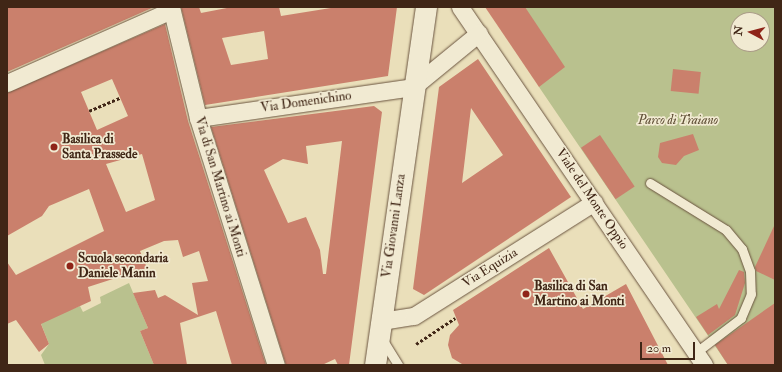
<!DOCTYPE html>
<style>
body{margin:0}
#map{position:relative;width:782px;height:372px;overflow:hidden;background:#eadfba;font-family:"IM FELL Double Pica",serif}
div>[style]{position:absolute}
.green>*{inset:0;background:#b9c18e}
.building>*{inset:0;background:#ca806c;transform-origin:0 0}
.path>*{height:2.5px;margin-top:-1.25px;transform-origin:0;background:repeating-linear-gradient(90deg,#402616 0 3px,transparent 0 5px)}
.roads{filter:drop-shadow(0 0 1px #6a543f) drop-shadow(0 0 1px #6a543f)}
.service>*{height:9px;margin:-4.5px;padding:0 4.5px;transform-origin:4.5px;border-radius:4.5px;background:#f1ead2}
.minor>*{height:17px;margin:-8.5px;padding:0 8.5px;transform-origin:8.5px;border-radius:8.5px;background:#f1ead2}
.tertiary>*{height:21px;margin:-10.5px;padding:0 10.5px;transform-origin:10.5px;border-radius:10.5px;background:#f1ead2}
.dots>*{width:11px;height:11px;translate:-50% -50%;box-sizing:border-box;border:2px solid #f1ead2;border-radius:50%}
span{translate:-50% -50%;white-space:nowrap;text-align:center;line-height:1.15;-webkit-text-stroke:3.5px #f1ead2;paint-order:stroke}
.street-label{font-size:13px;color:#402616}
.park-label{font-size:13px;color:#5e4d34;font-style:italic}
.poi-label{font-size:13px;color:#402616;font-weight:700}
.left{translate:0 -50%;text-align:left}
.frame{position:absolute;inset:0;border:8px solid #402616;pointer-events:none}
.north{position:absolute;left:730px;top:12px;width:40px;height:40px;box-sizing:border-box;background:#f1ead2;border:1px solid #aa9c87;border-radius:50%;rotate:277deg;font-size:11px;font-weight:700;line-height:16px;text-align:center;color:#402616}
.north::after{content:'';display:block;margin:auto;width:14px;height:18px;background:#8f2418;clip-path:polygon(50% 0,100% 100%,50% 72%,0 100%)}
.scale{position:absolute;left:640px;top:342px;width:55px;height:18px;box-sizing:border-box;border:2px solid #402616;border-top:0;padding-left:5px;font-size:12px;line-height:14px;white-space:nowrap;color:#402616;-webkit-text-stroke:3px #f1ead2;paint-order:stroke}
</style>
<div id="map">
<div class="green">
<i style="clip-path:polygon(evenodd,525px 7px,775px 7px,775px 365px,728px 365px,539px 87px,525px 7px,738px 20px,762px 20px,762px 44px,738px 44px,738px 20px)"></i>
<i style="clip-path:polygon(129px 283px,148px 328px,140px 331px,154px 365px,45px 365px,41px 355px,49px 344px,40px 321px,80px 306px,83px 312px,101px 303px,100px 297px)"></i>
</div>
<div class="building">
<i style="clip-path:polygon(7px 7px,154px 7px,7px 72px)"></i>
<i style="clip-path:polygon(evenodd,181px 7px,199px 7px,201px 13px,232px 7px,279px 7px,281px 16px,337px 7px,397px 7px,388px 76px,205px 105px,181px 7px,264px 31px,268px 59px,231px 65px,222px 38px,264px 31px)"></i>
<i style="clip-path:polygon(485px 7px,525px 7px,565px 67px,539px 87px)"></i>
<i style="clip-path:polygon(evenodd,165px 24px,188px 121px,266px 365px,232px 365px,216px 311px,180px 323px,187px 365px,154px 365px,140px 331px,148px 328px,133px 293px,155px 290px,158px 298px,165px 295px,198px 315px,192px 283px,208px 281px,199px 251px,183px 257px,178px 240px,164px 241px,140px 251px,147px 268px,88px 287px,91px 301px,41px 324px,49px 344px,39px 352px,16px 320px,7px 324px,7px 262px,16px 275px,104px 231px,89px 189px,49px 206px,42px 216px,7px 236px,7px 93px,165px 24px,112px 79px,128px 116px,97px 130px,81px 92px,112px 79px,165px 24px,142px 154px,155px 200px,126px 212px,106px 164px,142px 154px)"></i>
<i style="clip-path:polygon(evenodd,478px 59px,571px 197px,424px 295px,413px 289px,439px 87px,478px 59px,471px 108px,503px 155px,462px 183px,471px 108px)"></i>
<i style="left:673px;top:69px;width:28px;height:22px;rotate:6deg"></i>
<i style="clip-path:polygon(evenodd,374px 106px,382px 112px,349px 365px,338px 365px,335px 359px,322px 365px,286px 365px,211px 127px,374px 106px,342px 141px,326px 274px,323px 274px,320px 250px,306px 217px,288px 223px,264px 170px,283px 159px,308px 164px,306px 146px,342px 141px)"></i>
<i style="clip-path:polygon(693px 134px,699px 150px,684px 156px,676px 165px,662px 163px,658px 157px,660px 143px)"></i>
<i style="left:600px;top:135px;width:62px;height:23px;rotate:56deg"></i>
<i style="clip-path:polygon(775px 224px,775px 280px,756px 271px,755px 267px)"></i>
<i style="clip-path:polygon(549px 248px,583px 309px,626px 284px,668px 365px,474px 365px,462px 364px,452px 358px,448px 345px,450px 335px,459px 325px,453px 310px)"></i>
<i style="clip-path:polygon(739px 270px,744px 272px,745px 283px,735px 315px,708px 335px,696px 317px,717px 304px,719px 309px)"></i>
<i style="clip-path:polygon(775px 303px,775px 365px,728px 365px,715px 345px)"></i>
</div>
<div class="path">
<i style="left:89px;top:111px;width:34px;rotate:-23deg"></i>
<i style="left:416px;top:344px;width:47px;rotate:-33.7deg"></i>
</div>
<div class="roads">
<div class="service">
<i style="left:650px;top:183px;width:89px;rotate:31.7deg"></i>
<i style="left:726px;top:230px;width:25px;rotate:50deg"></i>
<i style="left:742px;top:249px;width:23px;rotate:70deg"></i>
<i style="left:750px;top:271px;width:23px;rotate:88deg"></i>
<i style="left:751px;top:294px;width:26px;rotate:113deg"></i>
<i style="left:741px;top:318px;width:58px;rotate:142.7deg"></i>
<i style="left:382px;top:339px;width:31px;rotate:58deg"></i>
</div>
<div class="minor">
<i style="left:171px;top:7px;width:114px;rotate:76.3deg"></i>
<i style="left:198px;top:118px;width:259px;rotate:72.5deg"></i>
<i style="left:460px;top:7px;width:433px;rotate:55.7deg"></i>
<i style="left:7px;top:83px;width:180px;rotate:-23.9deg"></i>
<i style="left:198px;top:118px;width:217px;rotate:-8.2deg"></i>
<i style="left:413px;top:87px;width:85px;rotate:-39.3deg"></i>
<i style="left:381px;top:321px;width:33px;rotate:-9deg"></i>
<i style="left:414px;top:316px;width:213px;rotate:-32.3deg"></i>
</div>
<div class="tertiary">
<i style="left:375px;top:365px;width:362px;rotate:-81.9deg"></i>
</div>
</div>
<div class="dots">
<i style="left:54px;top:147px;background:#8f2418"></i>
<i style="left:70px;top:266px;background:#8f2418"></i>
<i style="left:526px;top:294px;background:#8f2418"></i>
</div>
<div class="street-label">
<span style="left:306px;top:102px;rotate:-8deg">Via Domenichino</span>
<span style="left:220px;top:187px;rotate:73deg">Via di San Martino ai Monti</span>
<span style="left:592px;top:199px;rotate:56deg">Viale del Monte Oppio</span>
<span style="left:394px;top:226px;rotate:-82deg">Via Giovanni Lanza</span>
<span style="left:490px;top:268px;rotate:-32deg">Via Equizia</span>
</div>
<div class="park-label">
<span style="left:678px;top:120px">Parco di Traiano</span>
</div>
<div class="poi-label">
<span class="left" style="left:62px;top:147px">Basilica di<br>Santa Prassede</span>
<span class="left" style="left:78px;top:266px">Scuola secondaria<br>Daniele Manin</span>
<span class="left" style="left:534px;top:294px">Basilica di San<br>Martino ai Monti</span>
</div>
<div class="frame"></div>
<div class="north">N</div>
<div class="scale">20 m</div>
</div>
